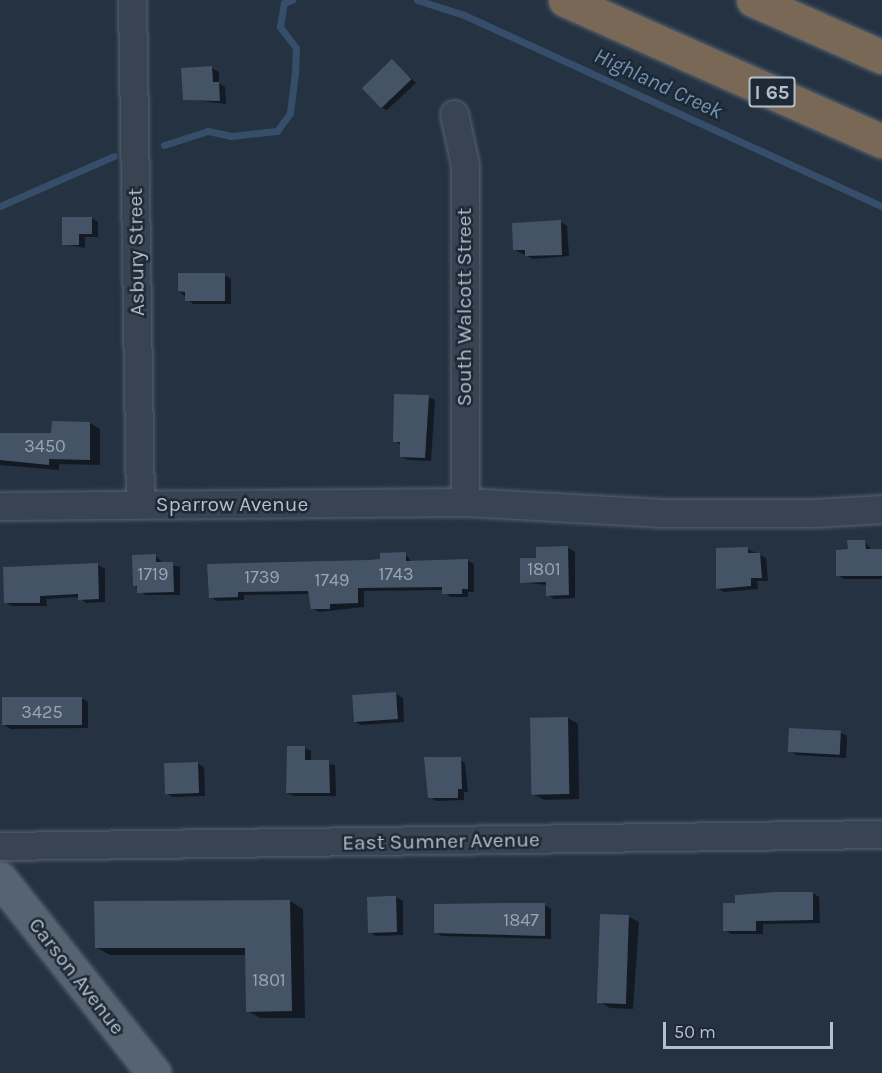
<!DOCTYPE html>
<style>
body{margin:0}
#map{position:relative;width:882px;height:1073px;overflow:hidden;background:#243242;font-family:Karla,sans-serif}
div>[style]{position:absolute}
.shadow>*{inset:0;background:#0007}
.stream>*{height:7px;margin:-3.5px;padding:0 3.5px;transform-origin:3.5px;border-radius:3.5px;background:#374e6a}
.building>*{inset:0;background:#445466;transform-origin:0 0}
.roads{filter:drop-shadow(0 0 2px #56626f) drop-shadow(0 0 2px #56626f)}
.minor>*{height:27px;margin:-13.5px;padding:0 13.5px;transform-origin:13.5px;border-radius:13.5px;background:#384451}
.major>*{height:33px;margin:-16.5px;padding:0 16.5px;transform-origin:16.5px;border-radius:16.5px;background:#566371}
.highway>*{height:33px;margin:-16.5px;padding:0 16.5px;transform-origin:16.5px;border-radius:16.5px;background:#786855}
span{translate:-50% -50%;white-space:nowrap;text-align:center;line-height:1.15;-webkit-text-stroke:5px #1d2936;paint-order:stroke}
.number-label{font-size:18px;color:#99a4b2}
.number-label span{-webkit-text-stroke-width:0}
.shield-label span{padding:2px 4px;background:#1d2936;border:2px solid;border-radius:4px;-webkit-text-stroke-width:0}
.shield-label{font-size:20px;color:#b5bfcc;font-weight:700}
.street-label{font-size:21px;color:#b5bfcc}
.water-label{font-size:22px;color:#7391b1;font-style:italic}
.scale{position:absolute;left:663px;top:1022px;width:170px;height:27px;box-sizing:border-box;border:3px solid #b5bfcc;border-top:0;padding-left:8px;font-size:18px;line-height:21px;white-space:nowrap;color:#b5bfcc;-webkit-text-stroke:4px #1d2936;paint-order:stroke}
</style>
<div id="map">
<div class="shadow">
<i style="clip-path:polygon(392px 60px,416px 83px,387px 110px,380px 107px)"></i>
<i style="clip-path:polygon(212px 68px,219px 72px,219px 83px,225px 87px,226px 104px,184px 99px)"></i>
<i style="clip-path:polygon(92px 218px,98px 222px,98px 237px,85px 237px,85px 248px,63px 244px)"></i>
<i style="clip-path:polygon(561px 222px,567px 226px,569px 256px,533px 259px,515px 250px)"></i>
<i style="clip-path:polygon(224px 275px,231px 279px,231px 304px,193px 304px,179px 291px)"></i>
<i style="clip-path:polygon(428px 397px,435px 400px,431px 461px,408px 460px,401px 457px,401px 445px,395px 441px)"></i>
<i style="clip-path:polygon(90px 423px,100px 429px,100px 465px,59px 464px,59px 470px,0 465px,0 434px,53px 435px)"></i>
<i style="clip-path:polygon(865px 542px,872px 550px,882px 550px,882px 579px,844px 579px,838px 575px,849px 551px)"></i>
<i style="clip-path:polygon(568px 548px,575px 552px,575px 598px,554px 599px,548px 595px,547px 585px,521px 582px,538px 559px,537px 549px)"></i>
<i style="clip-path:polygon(748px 549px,766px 558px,768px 581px,757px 581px,758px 589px,724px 592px,717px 588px)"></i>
<i style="clip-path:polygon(405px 554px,412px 562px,467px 560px,474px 564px,474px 592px,468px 592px,468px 597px,450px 597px,443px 590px,364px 591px,364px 607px,319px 612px,312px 608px,310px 594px,244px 595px,244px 600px,217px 601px,210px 597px)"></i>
<i style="clip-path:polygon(156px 556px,163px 563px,180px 567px,180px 595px,145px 595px,134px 585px)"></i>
<i style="clip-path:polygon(98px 565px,105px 569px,105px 602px,86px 603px,79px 597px,46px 599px,47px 606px,12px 606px,6px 603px)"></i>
<i style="clip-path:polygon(396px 694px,403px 698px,404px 722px,361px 725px,355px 722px)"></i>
<i style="clip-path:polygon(81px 698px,88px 702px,88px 728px,11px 729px,4px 725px)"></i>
<i style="clip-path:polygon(568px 718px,578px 724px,579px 799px,544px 800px,533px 794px,532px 719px)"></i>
<i style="clip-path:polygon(840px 732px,847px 736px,846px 758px,796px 755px,790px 751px)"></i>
<i style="clip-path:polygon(305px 748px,311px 751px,311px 761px,335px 765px,336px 796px,294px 796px,287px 793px)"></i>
<i style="clip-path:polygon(458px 759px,465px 763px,468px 792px,464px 792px,464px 800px,436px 801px,429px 797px)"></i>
<i style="clip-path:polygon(197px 763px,204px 767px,205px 796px,173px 797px,166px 793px)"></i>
<i style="clip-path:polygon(813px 893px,819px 897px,820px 923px,763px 924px,763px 934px,731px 934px,725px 930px)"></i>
<i style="clip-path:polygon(396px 897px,403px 901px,403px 935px,376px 936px,370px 932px,369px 898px)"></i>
<i style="clip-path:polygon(290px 901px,303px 909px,305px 1018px,261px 1018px,247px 1011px,247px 955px,110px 955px,97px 948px)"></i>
<i style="clip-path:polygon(545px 905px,551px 909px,551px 939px,442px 936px,435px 932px)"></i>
<i style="clip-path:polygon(629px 917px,639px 922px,633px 1009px,610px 1008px,600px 1002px)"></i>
</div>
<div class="stream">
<i style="left:417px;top:0;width:49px;rotate:17.7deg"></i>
<i style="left:464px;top:15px;width:460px;rotate:24.6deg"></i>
<i style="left:164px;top:145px;width:46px;rotate:-17.7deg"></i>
<i style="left:208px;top:131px;width:24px;rotate:12deg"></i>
<i style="left:231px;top:136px;width:46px;rotate:-6.2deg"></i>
<i style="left:277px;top:131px;width:22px;rotate:-54deg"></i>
<i style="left:290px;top:113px;width:38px;rotate:-83deg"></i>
<i style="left:295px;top:75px;width:27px;rotate:-88deg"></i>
<i style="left:296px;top:48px;width:26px;rotate:-127deg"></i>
<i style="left:280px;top:27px;width:24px;rotate:-81deg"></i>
<i style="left:284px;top:3px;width:9px;rotate:-21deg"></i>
<i style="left:0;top:206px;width:124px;rotate:-23.7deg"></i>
</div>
<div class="building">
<i style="left:392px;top:59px;width:28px;height:42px;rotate:46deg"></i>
<i style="clip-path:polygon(212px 66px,213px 82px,219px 82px,220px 101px,183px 100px,181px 68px)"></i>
<i style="clip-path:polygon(62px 217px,92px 217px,92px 234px,79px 234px,79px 245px,62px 245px)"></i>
<i style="clip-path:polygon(561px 220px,562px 255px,525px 256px,525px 250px,513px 250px,512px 223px)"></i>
<i style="clip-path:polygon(178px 273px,225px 273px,225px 301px,185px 301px,185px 292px,178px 291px)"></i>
<i style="clip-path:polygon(394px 394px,429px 395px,425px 458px,400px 457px,400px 442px,393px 442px)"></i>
<i style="clip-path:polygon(52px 421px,90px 422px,90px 460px,49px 459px,49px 465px,0 460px,0 433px,51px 433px)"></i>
<i style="clip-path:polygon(847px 540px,865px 540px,866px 549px,882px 549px,882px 576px,836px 576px,836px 550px,848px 549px)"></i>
<i style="clip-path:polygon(568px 546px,569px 595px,546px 596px,546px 582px,520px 583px,520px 558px,536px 558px,536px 547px)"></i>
<i style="clip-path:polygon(748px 547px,748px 553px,760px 553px,762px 578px,751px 578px,751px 586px,716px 589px,716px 548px)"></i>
<i style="clip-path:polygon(406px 552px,406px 561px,468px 559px,468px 589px,462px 589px,462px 594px,442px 594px,442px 587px,358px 588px,358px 603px,330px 604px,330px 609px,311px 609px,308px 591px,238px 592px,238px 597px,209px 598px,207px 564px,369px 560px,380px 559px,380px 553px)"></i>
<i style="clip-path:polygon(156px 554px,156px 562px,173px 562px,174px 592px,137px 593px,137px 586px,133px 586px,132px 555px)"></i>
<i style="clip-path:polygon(98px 563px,99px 599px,78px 600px,78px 594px,40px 596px,40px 603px,4px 603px,3px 567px)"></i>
<i style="left:396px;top:692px;width:27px;height:44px;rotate:86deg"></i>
<i style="left:82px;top:697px;width:28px;height:80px;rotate:90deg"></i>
<i style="left:568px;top:717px;width:77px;height:38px;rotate:89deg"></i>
<i style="left:789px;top:728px;width:52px;height:24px;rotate:3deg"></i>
<i style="clip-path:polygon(287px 746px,305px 746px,305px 760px,329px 760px,330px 793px,286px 793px)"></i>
<i style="clip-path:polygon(424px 757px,461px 757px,462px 789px,458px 789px,458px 798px,428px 798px)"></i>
<i style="left:198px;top:762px;width:31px;height:34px;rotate:88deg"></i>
<i style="clip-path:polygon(777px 892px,813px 892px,813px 920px,756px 921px,756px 931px,723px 931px,723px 903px,735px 903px,735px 895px)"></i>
<i style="clip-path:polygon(389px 896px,396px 896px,397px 932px,368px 933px,367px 897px)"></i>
<i style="clip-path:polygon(290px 900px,292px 1011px,246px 1012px,245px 948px,95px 948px,94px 901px)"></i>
<i style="clip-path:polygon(504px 903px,545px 903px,545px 936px,434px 933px,434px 904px)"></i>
<i style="left:600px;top:914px;width:29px;height:89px;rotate:2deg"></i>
</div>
<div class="roads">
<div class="minor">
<i style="left:132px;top:0;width:504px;rotate:89.09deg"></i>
<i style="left:454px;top:114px;width:52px;rotate:77.8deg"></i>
<i style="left:465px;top:165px;width:337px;rotate:90deg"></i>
<i style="left:0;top:506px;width:465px;rotate:-0.5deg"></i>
<i style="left:465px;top:502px;width:194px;rotate:3.2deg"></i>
<i style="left:659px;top:513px;width:156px"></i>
<i style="left:815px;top:513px;width:67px;rotate:-3.4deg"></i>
<i style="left:0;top:846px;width:882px;rotate:-0.78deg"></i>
</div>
<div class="major">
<i style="left:0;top:879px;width:248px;rotate:51.6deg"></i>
</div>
<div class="highway">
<i style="left:565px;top:0;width:347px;rotate:24deg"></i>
<i style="left:753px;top:0;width:141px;rotate:23.8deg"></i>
</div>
</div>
<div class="number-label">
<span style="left:45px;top:446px">3450</span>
<span style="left:544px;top:569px">1801</span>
<span style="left:153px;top:574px">1719</span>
<span style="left:396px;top:574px">1743</span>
<span style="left:262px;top:577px">1739</span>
<span style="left:332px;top:580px">1749</span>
<span style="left:42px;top:712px">3425</span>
<span style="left:521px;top:920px">1847</span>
<span style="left:269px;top:980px">1801</span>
</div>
<div class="shield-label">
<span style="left:772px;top:92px">I 65</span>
</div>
<div class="street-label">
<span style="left:136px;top:252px;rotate:-91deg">Asbury Street</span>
<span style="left:464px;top:307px;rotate:-90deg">South Walcott Street</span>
<span style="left:232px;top:504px">Sparrow Avenue</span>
<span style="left:441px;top:841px;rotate:-1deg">East Sumner Avenue</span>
<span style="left:77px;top:976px;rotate:52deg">Carson Avenue</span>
</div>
<div class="water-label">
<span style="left:658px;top:84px;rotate:25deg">Highland Creek</span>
</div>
<div class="scale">50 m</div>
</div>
